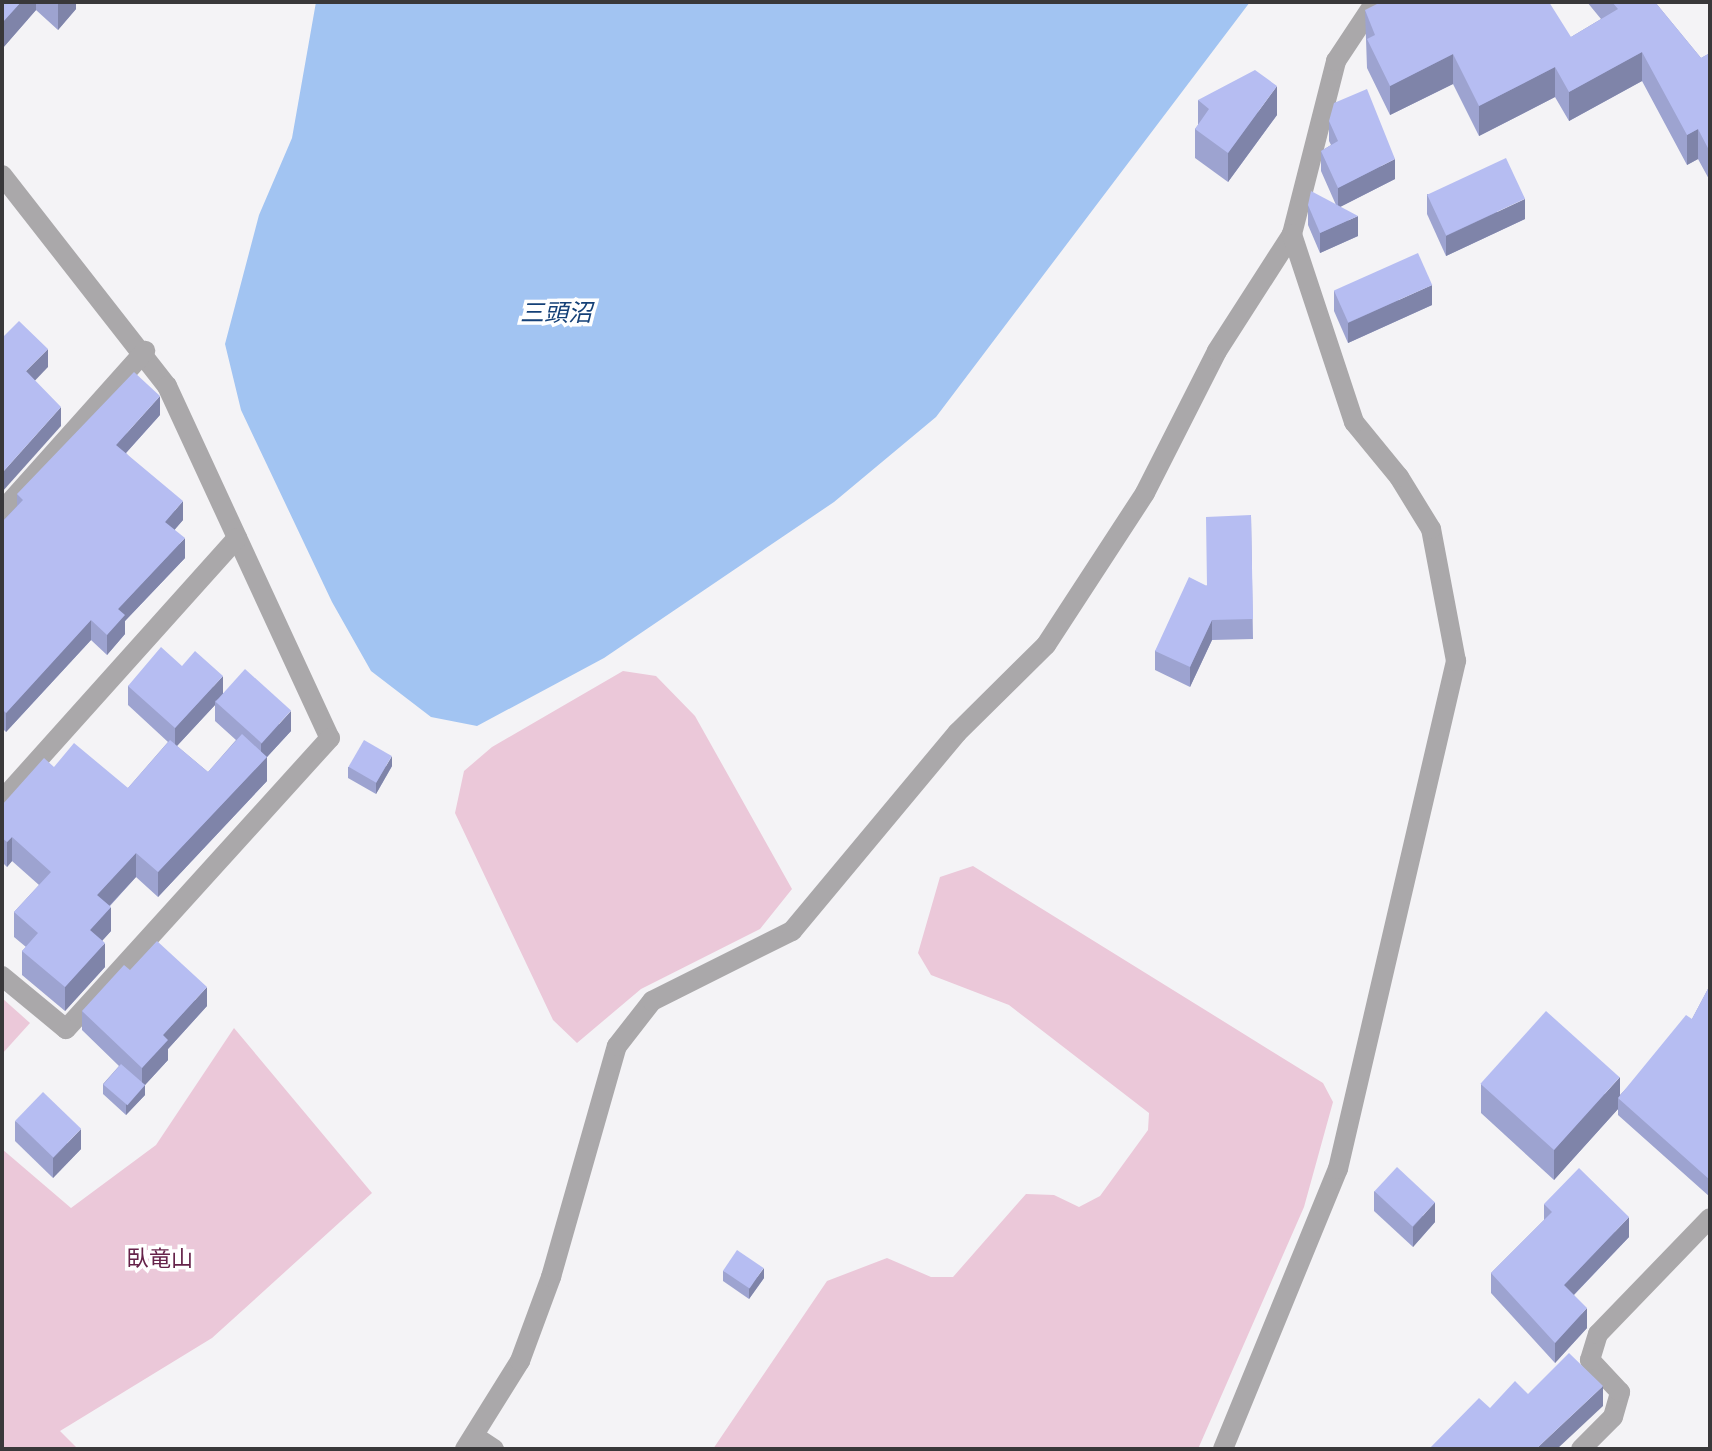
<!DOCTYPE html>
<meta charset="utf-8">
<style>
body{margin:0}
#map{position:relative;width:1712px;height:1451px;overflow:hidden;background:#f4f3f6;font-family:"Work Sans","Noto Sans JP",sans-serif}
div>[style]{position:absolute}
.green>*{inset:0;background:#ebc8d9}
.water>*{inset:0;background:#a2c4f2}
.minor>*{height:20px;margin:-10px;padding:0 10px;transform-origin:10px;border-radius:10px;background:#aaa8aa}
.wall>*{inset:0;background:#9da3d0}
.shaded-wall>*{inset:0;background:#7f84a9}
.building>*{inset:0;background:#b6bdf2;transform-origin:0 0}
span{translate:-50% -50%;white-space:nowrap;text-align:center;line-height:1.15;-webkit-text-stroke:7px #fff;paint-order:stroke}
.park-label{font-size:22px;color:#652249}
.water-label{font-size:24px;color:#144077;font-style:italic}
.frame{position:absolute;inset:0;border:4px solid #39383a;pointer-events:none}
</style>
<div id="map">
<div class="green">
<i style="clip-path:polygon(623px 671px,656px 676px,695px 716px,792px 889px,760px 929px,641px 989px,577px 1043px,553px 1020px,455px 813px,464px 771px,492px 747px)"></i>
<i style="clip-path:polygon(973px 866px,1323px 1083px,1333px 1102px,1304px 1207px,1198px 1449px,713px 1449px,827px 1281px,887px 1258px,931px 1277px,953px 1277px,1026px 1194px,1054px 1195px,1079px 1207px,1100px 1196px,1148px 1130px,1149px 1113px,1009px 1005px,931px 975px,918px 953px,940px 877px)"></i>
<i style="clip-path:polygon(2px 998px,30px 1023px,2px 1054px)"></i>
<i style="clip-path:polygon(234px 1028px,372px 1193px,212px 1338px,60px 1431px,78px 1449px,2px 1449px,2px 1149px,71px 1208px,156px 1145px)"></i>
</div>
<div class="water">
<i style="clip-path:polygon(316px 2px,1250px 2px,936px 417px,834px 502px,604px 658px,477px 726px,431px 717px,371px 671px,332px 602px,241px 410px,225px 344px,259px 215px,292px 138px)"></i>
</div>
<div class="minor">
<i style="left:2px;top:175px;width:268px;rotate:52deg"></i>
<i style="left:167px;top:386px;width:388px;rotate:65.2deg"></i>
<i style="left:330px;top:738px;width:393px;rotate:132.2deg"></i>
<i style="left:66px;top:1029px;width:83px;rotate:-140.4deg"></i>
<i style="left:2px;top:511px;width:215px;rotate:-48.2deg"></i>
<i style="left:2px;top:800px;width:352px;rotate:-48.1deg"></i>
<i style="left:474px;top:1436px;width:24px;rotate:33deg"></i>
<i style="left:465px;top:1449px;width:104px;rotate:-58deg"></i>
<i style="left:520px;top:1361px;width:90px;rotate:-69.7deg"></i>
<i style="left:551px;top:1277px;width:240px;rotate:-74.1deg"></i>
<i style="left:617px;top:1046px;width:57px;rotate:-52.1deg"></i>
<i style="left:652px;top:1001px;width:157px;rotate:-26.6deg"></i>
<i style="left:792px;top:931px;width:258px;rotate:-50.2deg"></i>
<i style="left:957px;top:733px;width:125px;rotate:-44.7deg"></i>
<i style="left:1046px;top:645px;width:181px;rotate:-56.9deg"></i>
<i style="left:1145px;top:493px;width:159px;rotate:-63.1deg"></i>
<i style="left:1217px;top:351px;width:139px;rotate:-57.3deg"></i>
<i style="left:1292px;top:234px;width:179px;rotate:-75.7deg"></i>
<i style="left:1336px;top:61px;width:71px;rotate:-56.5deg"></i>
<i style="left:1223px;top:1449px;width:303px;rotate:-67.7deg"></i>
<i style="left:1338px;top:1169px;width:522px;rotate:-76.92deg"></i>
<i style="left:1456px;top:661px;width:134px;rotate:-100.7deg"></i>
<i style="left:1431px;top:529px;width:61px;rotate:-121.6deg"></i>
<i style="left:1399px;top:477px;width:71px;rotate:-129.3deg"></i>
<i style="left:1354px;top:422px;width:198px;rotate:-108.3deg"></i>
<i style="left:1581px;top:1449px;width:45px;rotate:-45deg"></i>
<i style="left:1613px;top:1417px;width:26px;rotate:-74deg"></i>
<i style="left:1620px;top:1392px;width:44px;rotate:-133.2deg"></i>
<i style="left:1590px;top:1360px;width:27px;rotate:-73deg"></i>
<i style="left:1598px;top:1334px;width:161px;rotate:-46deg"></i>
</div>
<div class="wall">
<i style="clip-path:polygon(2px 2px,76px 2px,76px 9px,58px 30px,36px 10px,2px 49px)"></i>
<i style="clip-path:polygon(1587px 2px,1655px 2px,1701px 58px,1710px 53px,1710px 181px,1698px 159px,1687px 165px,1642px 81px,1569px 121px,1555px 97px,1479px 136px,1453px 84px,1390px 115px,1367px 68px,1365px 10px,1571px 37px,1601px 19px)"></i>
<i style="clip-path:polygon(1198px 100px,1277px 115px,1228px 182px,1195px 158px,1195px 129px,1198px 125px)"></i>
<i style="clip-path:polygon(1329px 121px,1395px 179px,1340px 207px,1358px 236px,1320px 253px,1308px 225px,1308px 205px,1336px 205px,1321px 171px,1321px 151px,1331px 145px,1329px 141px)"></i>
<i style="clip-path:polygon(1427px 194px,1525px 219px,1446px 256px,1427px 214px)"></i>
<i style="clip-path:polygon(1334px 291px,1432px 305px,1348px 343px,1334px 311px)"></i>
<i style="clip-path:polygon(160px 415px,126px 453px,183px 520px,174px 530px,185px 558px,125px 621px,125px 634px,107px 655px,91px 640px,6px 732px,2px 728px,2px 522px,17px 506px,17px 494px)"></i>
<i style="clip-path:polygon(1251px 515px,1253px 639px,1212px 640px,1190px 687px,1155px 670px,1155px 651px,1207px 585px)"></i>
<i style="clip-path:polygon(evenodd,182px 666px,223px 693px,291px 731px,267px 757px,267px 781px,158px 897px,136px 877px,110px 906px,111px 931px,102px 941px,105px 967px,65px 1011px,22px 975px,22px 951px,26px 947px,14px 937px,14px 912px,39px 885px,12px 861px,7px 867px,2px 862px,2px 805px,54px 767px,128px 788px,168px 742px,128px 705px,128px 686px,182px 666px,215px 705px,215px 721px,236px 740px,208px 772px,177px 746px,215px 705px)"></i>
<i style="clip-path:polygon(392px 766px,376px 794px,348px 778px,348px 767px)"></i>
<i style="clip-path:polygon(130px 970px,207px 1006px,168px 1049px,168px 1060px,145px 1085px,145px 1095px,126px 1115px,103px 1094px,103px 1084px,119px 1066px,82px 1030px,82px 1011px)"></i>
<i style="clip-path:polygon(1710px 985px,1710px 1197px,1618px 1115px,1618px 1109px,1554px 1180px,1481px 1113px,1481px 1084px,1620px 1095px,1692px 1019px)"></i>
<i style="clip-path:polygon(15px 1121px,81px 1149px,53px 1178px,15px 1141px)"></i>
<i style="clip-path:polygon(1374px 1191px,1435px 1222px,1413px 1247px,1374px 1211px)"></i>
<i style="clip-path:polygon(1544px 1204px,1629px 1237px,1574px 1295px,1587px 1328px,1555px 1363px,1491px 1293px,1491px 1273px,1544px 1220px)"></i>
<i style="clip-path:polygon(723px 1271px,764px 1278px,749px 1299px,723px 1281px)"></i>
</div>
<div class="shaded-wall">
<i style="clip-path:polygon(21px 2px,36px 2px,36px 10px,2px 49px,2px 23px)"></i>
<i style="clip-path:polygon(60px 2px,76px 2px,76px 9px,58px 30px,58px 4px)"></i>
<i style="clip-path:polygon(1642px 52px,1642px 81px,1569px 121px,1569px 92px)"></i>
<i style="clip-path:polygon(1453px 54px,1453px 84px,1390px 115px,1390px 86px)"></i>
<i style="clip-path:polygon(1555px 67px,1555px 97px,1479px 136px,1479px 106px)"></i>
<i style="clip-path:polygon(1277px 86px,1277px 115px,1228px 182px,1228px 153px)"></i>
<i style="clip-path:polygon(1698px 129px,1698px 159px,1687px 165px,1687px 135px)"></i>
<i style="clip-path:polygon(1395px 159px,1395px 179px,1338px 208px,1338px 188px)"></i>
<i style="clip-path:polygon(1525px 199px,1525px 219px,1446px 256px,1446px 236px)"></i>
<i style="clip-path:polygon(1358px 216px,1358px 236px,1320px 253px,1320px 233px)"></i>
<i style="clip-path:polygon(1432px 285px,1432px 305px,1348px 343px,1348px 323px)"></i>
<i style="clip-path:polygon(48px 349px,48px 367px,26px 390px,26px 371px)"></i>
<i style="clip-path:polygon(160px 396px,160px 415px,116px 464px,116px 445px)"></i>
<i style="clip-path:polygon(61px 407px,61px 426px,2px 492px,2px 473px)"></i>
<i style="clip-path:polygon(183px 501px,183px 520px,165px 541px,165px 522px)"></i>
<i style="clip-path:polygon(185px 538px,185px 558px,125px 621px,125px 634px,107px 655px,107px 635px,118px 609px)"></i>
<i style="clip-path:polygon(91px 620px,91px 640px,6px 732px,6px 713px)"></i>
<i style="clip-path:polygon(1212px 620px,1212px 640px,1190px 687px,1190px 667px)"></i>
<i style="clip-path:polygon(223px 676px,223px 696px,215px 701px,215px 705px,175px 748px,175px 728px)"></i>
<i style="clip-path:polygon(291px 711px,291px 731px,267px 757px,267px 781px,158px 897px,158px 872px,261px 763px,261px 744px)"></i>
<i style="clip-path:polygon(392px 756px,392px 766px,376px 794px,376px 783px)"></i>
<i style="clip-path:polygon(12px 837px,12px 861px,7px 867px,7px 842px)"></i>
<i style="clip-path:polygon(136px 853px,136px 877px,97px 919px,97px 895px)"></i>
<i style="clip-path:polygon(111px 907px,111px 931px,90px 954px,90px 930px)"></i>
<i style="clip-path:polygon(105px 943px,105px 967px,65px 1011px,65px 987px)"></i>
<i style="clip-path:polygon(207px 987px,207px 1006px,168px 1049px,168px 1060px,145px 1085px,145px 1095px,126px 1115px,126px 1105px,142px 1087px,142px 1068px,163px 1035px)"></i>
<i style="clip-path:polygon(1620px 1077px,1620px 1099px,1618px 1098px,1618px 1109px,1554px 1180px,1554px 1150px)"></i>
<i style="clip-path:polygon(81px 1129px,81px 1149px,53px 1178px,53px 1158px)"></i>
<i style="clip-path:polygon(1435px 1202px,1435px 1222px,1413px 1247px,1413px 1227px)"></i>
<i style="clip-path:polygon(1629px 1217px,1629px 1237px,1564px 1305px,1564px 1285px)"></i>
<i style="clip-path:polygon(764px 1268px,764px 1278px,749px 1299px,749px 1288px)"></i>
<i style="clip-path:polygon(1587px 1308px,1587px 1328px,1555px 1363px,1555px 1343px)"></i>
<i style="clip-path:polygon(1603px 1386px,1603px 1406px,1557px 1449px,1536px 1449px)"></i>
</div>
<div class="building">
<i style="clip-path:polygon(2px 2px,21px 2px,2px 23px)"></i>
<i style="clip-path:polygon(1381px 2px,1549px 2px,1571px 37px,1618px 9px,1612px 2px,1655px 2px,1701px 58px,1710px 53px,1710px 152px,1698px 129px,1687px 135px,1642px 52px,1569px 92px,1555px 67px,1479px 106px,1453px 54px,1390px 86px,1367px 39px,1375px 35px,1365px 10px)"></i>
<i style="clip-path:polygon(1255px 70px,1277px 86px,1228px 153px,1195px 129px,1209px 109px,1198px 100px)"></i>
<i style="clip-path:polygon(1367px 89px,1395px 159px,1338px 188px,1321px 151px,1338px 141px,1329px 121px,1334px 103px)"></i>
<i style="left:1506px;top:158px;width:45px;height:87px;rotate:65deg"></i>
<i style="clip-path:polygon(1311px 191px,1358px 216px,1320px 233px,1308px 205px)"></i>
<i style="left:1418px;top:253px;width:35px;height:92px;rotate:66deg"></i>
<i style="clip-path:polygon(19px 321px,48px 349px,26px 371px,61px 407px,2px 473px,2px 338px)"></i>
<i style="clip-path:polygon(134px 372px,160px 396px,116px 445px,183px 501px,165px 522px,185px 538px,118px 609px,125px 615px,107px 635px,91px 620px,6px 713px,2px 709px,2px 522px,23px 500px,17px 494px)"></i>
<i style="clip-path:polygon(1251px 515px,1253px 619px,1212px 620px,1190px 667px,1155px 651px,1189px 577px,1207px 586px,1206px 517px)"></i>
<i style="clip-path:polygon(161px 647px,182px 666px,195px 651px,223px 676px,175px 728px,128px 686px)"></i>
<i style="left:245px;top:669px;width:62px;height:44px;rotate:42deg"></i>
<i style="clip-path:polygon(242px 734px,267px 757px,158px 872px,136px 853px,97px 895px,111px 907px,90px 930px,105px 943px,65px 987px,22px 951px,38px 933px,14px 912px,51px 872px,12px 837px,7px 842px,2px 838px,2px 805px,44px 758px,54px 767px,74px 743px,128px 788px,170px 740px,208px 772px)"></i>
<i style="left:364px;top:740px;width:32px;height:31px;rotate:30deg"></i>
<i style="clip-path:polygon(157px 941px,207px 987px,163px 1035px,168px 1040px,142px 1068px,82px 1011px,124px 965px,130px 970px)"></i>
<i style="clip-path:polygon(1710px 985px,1710px 1180px,1618px 1098px,1686px 1015px,1692px 1019px)"></i>
<i style="left:1546px;top:1011px;width:99px;height:98px;rotate:42deg"></i>
<i style="left:121px;top:1064px;width:32px;height:27px;rotate:41deg"></i>
<i style="left:43px;top:1092px;width:53px;height:40px;rotate:44deg"></i>
<i style="left:1397px;top:1167px;width:52px;height:33px;rotate:43deg"></i>
<i style="clip-path:polygon(1579px 1168px,1629px 1217px,1564px 1285px,1587px 1308px,1555px 1343px,1491px 1273px,1552px 1212px,1544px 1204px)"></i>
<i style="left:737px;top:1250px;width:32px;height:25px;rotate:34deg"></i>
<i style="clip-path:polygon(1569px 1353px,1603px 1386px,1536px 1449px,1429px 1449px,1479px 1398px,1490px 1408px,1515px 1381px,1528px 1394px)"></i>
</div>
<div class="park-label">
<span style="left:160px;top:1259px">臥竜山</span>
</div>
<div class="water-label">
<span style="left:556px;top:314px">三頭沼</span>
</div>
<div class="frame"></div>
</div>
